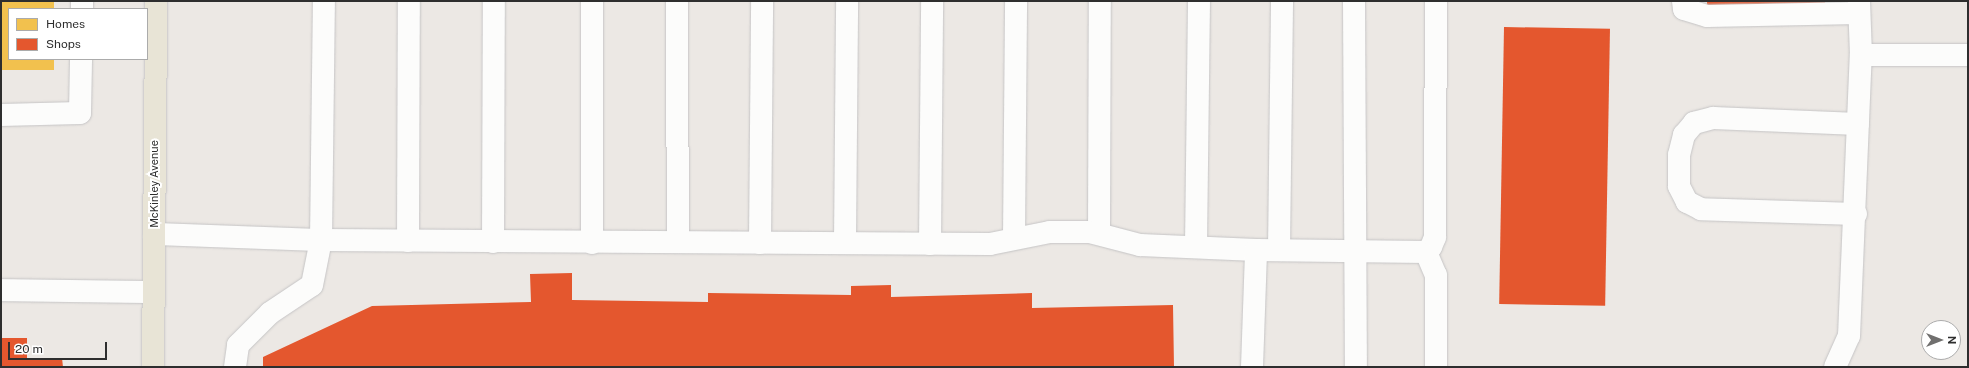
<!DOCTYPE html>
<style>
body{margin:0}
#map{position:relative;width:1969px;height:368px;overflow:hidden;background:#ece8e4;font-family:"Public Sans",sans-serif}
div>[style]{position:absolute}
.homes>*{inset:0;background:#f2c14e}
.shops>*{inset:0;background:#e4572e;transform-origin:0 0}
.roads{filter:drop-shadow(0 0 1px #c5c4c5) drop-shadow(0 0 1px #c5c4c5)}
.minor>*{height:22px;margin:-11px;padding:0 11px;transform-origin:11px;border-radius:11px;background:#fcfcfb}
.major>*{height:22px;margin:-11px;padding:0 11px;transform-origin:11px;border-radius:11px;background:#e8e4d6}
span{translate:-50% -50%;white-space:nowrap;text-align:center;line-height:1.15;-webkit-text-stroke:4px #fff;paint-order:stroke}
.street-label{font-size:11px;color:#2e2e2e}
.frame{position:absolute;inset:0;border:2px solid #2e2e2e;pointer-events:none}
.legend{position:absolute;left:8px;top:8px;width:140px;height:52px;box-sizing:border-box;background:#fff;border:1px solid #ababab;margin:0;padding:5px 7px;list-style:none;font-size:12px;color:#2e2e2e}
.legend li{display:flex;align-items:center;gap:8px;height:20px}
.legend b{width:20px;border:1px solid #ababab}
.north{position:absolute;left:1921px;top:320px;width:40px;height:40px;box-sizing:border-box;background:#fff;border:1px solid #ababab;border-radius:50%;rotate:90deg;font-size:11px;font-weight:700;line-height:16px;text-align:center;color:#2e2e2e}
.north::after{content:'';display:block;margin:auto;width:14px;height:18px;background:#706f6e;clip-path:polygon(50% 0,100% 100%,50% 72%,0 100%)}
.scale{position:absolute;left:8px;top:342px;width:99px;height:18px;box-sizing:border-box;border:2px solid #2e2e2e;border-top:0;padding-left:5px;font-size:12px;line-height:14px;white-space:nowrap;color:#2e2e2e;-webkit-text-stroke:3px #fff;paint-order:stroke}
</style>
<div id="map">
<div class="homes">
<i style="clip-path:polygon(1px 1px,54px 1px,54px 9px,9px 9px,9px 59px,54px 59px,54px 70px,1px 70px)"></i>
</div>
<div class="shops">
<i style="left:1707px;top:1px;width:118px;height:8px"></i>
<i style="left:1504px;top:27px;width:106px;height:277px;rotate:1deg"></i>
<i style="clip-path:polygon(572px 273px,572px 300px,708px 302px,708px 293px,851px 295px,851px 286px,891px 285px,891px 297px,1032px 293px,1032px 308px,1173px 305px,1174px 367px,263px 367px,263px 357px,372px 306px,531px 302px,530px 274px)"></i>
<i style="clip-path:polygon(1px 338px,27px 338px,27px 359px,62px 358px,63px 367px,1px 367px)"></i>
</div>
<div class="roads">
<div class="minor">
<i style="left:592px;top:1px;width:242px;rotate:90deg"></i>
<i style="left:677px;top:1px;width:241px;rotate:89.8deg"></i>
<i style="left:1354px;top:1px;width:366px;rotate:89.7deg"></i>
<i style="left:1683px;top:1px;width:8px;rotate:83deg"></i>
<i style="left:1684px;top:9px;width:24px;rotate:17deg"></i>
<i style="left:1707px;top:16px;width:152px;rotate:-1.1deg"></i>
<i style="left:1859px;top:1px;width:54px;rotate:87.9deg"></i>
<i style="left:1861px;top:55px;width:107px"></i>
<i style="left:82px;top:9px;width:8px;rotate:-90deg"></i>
<i style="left:1px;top:115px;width:79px;rotate:-1.5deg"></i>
<i style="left:80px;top:113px;width:54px;rotate:-88.9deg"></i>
<i style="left:1856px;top:214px;width:155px;rotate:-178.2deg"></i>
<i style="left:1701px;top:209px;width:16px;rotate:-153deg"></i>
<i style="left:1687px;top:202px;width:18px;rotate:-117deg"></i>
<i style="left:1679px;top:186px;width:31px;rotate:-90deg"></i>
<i style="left:1679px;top:155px;width:21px;rotate:-76deg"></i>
<i style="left:1684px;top:135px;width:16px;rotate:-50deg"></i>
<i style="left:1694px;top:123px;width:20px;rotate:-15deg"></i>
<i style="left:1713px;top:118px;width:145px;rotate:2.4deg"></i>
<i style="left:1099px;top:232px;width:231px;rotate:-89.8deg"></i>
<i style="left:154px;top:234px;width:167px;rotate:2.1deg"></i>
<i style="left:321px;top:240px;width:239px;rotate:-89.3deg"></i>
<i style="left:1014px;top:238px;width:237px;rotate:-89.5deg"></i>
<i style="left:408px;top:241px;width:240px;rotate:-89.8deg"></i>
<i style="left:493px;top:242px;width:241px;rotate:-89.8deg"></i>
<i style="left:760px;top:243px;width:242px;rotate:-89.5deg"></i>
<i style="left:845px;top:243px;width:242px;rotate:-89.5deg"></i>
<i style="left:930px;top:244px;width:243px;rotate:-89.5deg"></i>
<i style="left:1196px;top:246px;width:245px;rotate:-89.3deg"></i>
<i style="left:1279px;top:250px;width:249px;rotate:-89.3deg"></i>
<i style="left:1426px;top:252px;width:25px;rotate:67deg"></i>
<i style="left:1436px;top:275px;width:92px;rotate:90deg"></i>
<i style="left:1px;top:290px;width:152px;rotate:0.8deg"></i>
<i style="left:235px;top:367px;width:22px;rotate:-82deg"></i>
<i style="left:238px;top:345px;width:45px;rotate:-45deg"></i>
<i style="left:270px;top:313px;width:50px;rotate:-33.7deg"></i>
<i style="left:312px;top:285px;width:46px;rotate:-78.7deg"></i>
<i style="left:321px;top:240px;width:669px;rotate:0.34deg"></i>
<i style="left:990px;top:244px;width:61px;rotate:-11.3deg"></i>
<i style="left:1050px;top:232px;width:40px"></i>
<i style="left:1090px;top:232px;width:52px;rotate:14.6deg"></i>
<i style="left:1140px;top:245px;width:116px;rotate:2.5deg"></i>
<i style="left:1252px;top:367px;width:117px;rotate:-88deg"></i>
<i style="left:1256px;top:250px;width:170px;rotate:0.7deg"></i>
<i style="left:1426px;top:252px;width:7px;rotate:-45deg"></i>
<i style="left:1431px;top:247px;width:11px;rotate:-68deg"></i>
<i style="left:1435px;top:237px;width:236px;rotate:-89.8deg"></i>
<i style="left:1835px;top:367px;width:34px;rotate:-66deg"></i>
<i style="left:1849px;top:336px;width:281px;rotate:-87.6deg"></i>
</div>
<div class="major">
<i style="left:153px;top:367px;width:366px;rotate:-89.5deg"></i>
</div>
</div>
<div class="street-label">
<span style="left:154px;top:184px;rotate:-90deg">McKinley Avenue</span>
</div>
<div class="frame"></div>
<ul class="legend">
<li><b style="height:11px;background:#f2c14e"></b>Homes</li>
<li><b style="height:11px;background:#e4572e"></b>Shops</li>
</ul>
<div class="north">N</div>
<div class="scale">20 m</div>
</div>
